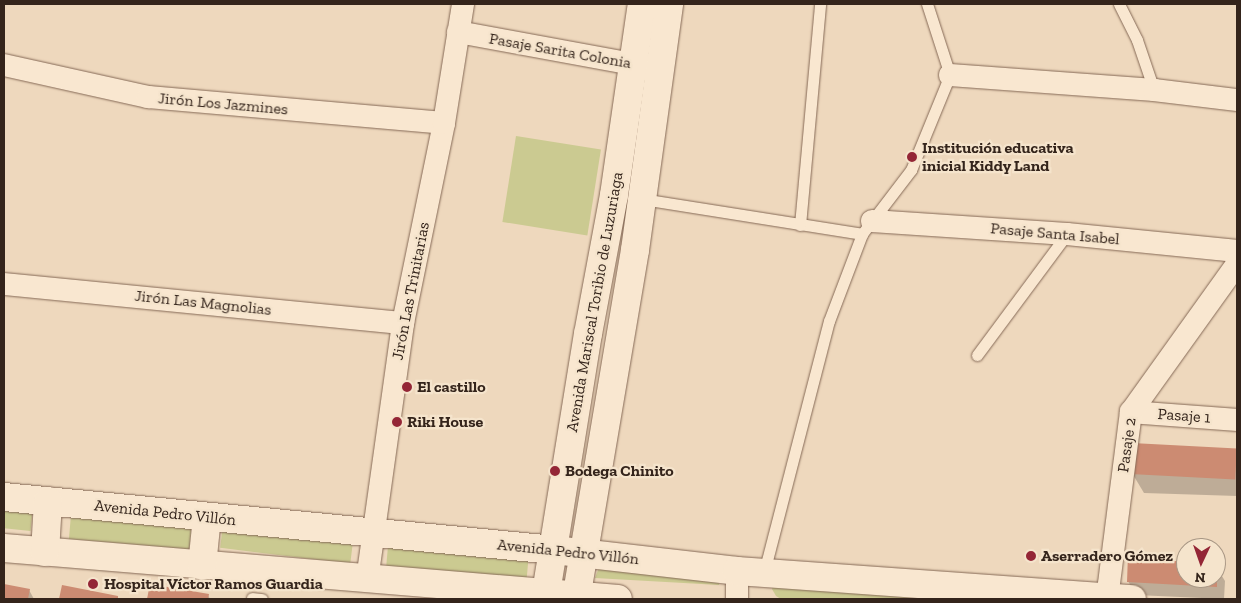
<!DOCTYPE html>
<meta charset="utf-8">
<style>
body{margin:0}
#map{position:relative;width:1241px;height:603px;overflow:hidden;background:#eed8bd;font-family:"Zilla Slab",serif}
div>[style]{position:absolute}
.green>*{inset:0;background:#cbca91;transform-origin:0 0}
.shadow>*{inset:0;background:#0003}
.building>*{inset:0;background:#cc8b72;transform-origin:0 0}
.roads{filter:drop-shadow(0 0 1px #856956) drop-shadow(0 0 1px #856956)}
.lane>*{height:11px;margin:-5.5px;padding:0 5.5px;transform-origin:5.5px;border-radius:5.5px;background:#f9e7d0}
.street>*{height:22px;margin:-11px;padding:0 11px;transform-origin:11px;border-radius:11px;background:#f9e7d0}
.secondary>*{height:28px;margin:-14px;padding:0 14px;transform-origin:14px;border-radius:14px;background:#f9e7d0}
.dots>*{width:14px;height:14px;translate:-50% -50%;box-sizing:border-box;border:2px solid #f5e4cc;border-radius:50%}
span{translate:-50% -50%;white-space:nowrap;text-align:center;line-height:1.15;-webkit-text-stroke:4.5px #f5e4cc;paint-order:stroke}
.street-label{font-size:16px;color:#34241b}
.poi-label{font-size:16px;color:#34241b;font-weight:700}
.left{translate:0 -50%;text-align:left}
.frame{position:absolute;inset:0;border:5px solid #34241b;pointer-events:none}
.north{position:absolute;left:1176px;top:538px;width:50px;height:50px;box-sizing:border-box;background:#f5e4cc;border:1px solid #a89785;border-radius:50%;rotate:183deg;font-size:14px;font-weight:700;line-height:20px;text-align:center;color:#34241b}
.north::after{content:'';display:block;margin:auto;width:18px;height:22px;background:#942636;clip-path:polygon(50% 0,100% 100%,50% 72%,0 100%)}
</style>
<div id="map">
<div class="green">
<i style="left:516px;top:136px;width:86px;height:87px;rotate:9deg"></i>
<i style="left:4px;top:506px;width:29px;height:22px;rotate:6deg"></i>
<i style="left:71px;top:515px;width:121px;height:24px;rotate:5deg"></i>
<i style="left:223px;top:525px;width:131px;height:23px;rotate:7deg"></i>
<i style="left:388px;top:546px;width:141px;height:20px;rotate:5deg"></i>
<i style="clip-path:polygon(601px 562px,720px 577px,719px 585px,595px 578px)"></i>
<i style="clip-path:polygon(775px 581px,1031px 599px,781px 599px,776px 596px,772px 589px)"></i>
</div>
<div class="shadow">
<i style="clip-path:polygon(1134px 444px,1237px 450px,1237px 496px,1144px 493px,1132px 473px)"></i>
<i style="clip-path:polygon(1152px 556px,1155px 561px,1186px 563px,1186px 578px,1216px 578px,1217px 568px,1225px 581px,1224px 599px,1136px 595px,1128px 581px)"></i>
<i style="clip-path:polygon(4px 585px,29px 590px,34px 599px,4px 599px)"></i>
<i style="clip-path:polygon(151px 585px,208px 595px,210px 599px,148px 599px)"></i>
<i style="clip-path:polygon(63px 587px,117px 597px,119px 599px,61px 599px)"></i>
</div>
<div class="building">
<i style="left:1132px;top:443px;width:105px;height:31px;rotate:3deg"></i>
<i style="clip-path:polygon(1128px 554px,1153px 555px,1153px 559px,1186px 562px,1186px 578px,1217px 578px,1217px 587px,1127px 582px)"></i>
<i style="clip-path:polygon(4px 584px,30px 589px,28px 599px,4px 599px)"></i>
<i style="clip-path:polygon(150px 584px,209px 594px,208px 599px,147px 599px)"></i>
<i style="clip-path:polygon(62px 585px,118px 596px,118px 599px,59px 599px)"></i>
</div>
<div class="roads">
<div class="lane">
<i style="left:1119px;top:4px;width:40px;rotate:63.4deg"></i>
<i style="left:1137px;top:40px;width:53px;rotate:71.2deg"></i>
<i style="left:642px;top:199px;width:223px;rotate:9deg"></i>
<i style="left:800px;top:225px;width:222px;rotate:-84.8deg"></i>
<i style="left:977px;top:355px;width:151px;rotate:-53.4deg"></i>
<i style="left:764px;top:572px;width:259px;rotate:-75.5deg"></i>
<i style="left:829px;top:321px;width:93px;rotate:-69.2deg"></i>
<i style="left:862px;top:234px;width:81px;rotate:-52.6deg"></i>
<i style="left:911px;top:170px;width:103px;rotate:-67.7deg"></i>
<i style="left:950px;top:75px;width:75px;rotate:-107.9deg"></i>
<i style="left:252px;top:598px;width:10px;rotate:6deg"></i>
</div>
<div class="street">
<i style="left:458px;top:32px;width:194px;rotate:10.4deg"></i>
<i style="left:4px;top:65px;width:148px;rotate:12.5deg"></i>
<i style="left:148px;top:97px;width:297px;rotate:5deg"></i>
<i style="left:950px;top:75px;width:205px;rotate:4.2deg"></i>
<i style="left:1154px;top:90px;width:84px;rotate:6.9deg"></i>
<i style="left:872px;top:221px;width:195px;rotate:3.8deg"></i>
<i style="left:1067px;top:234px;width:171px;rotate:5.7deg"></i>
<i style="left:4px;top:284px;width:401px;rotate:5.6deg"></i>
<i style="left:1131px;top:412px;width:106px;rotate:4.3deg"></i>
<i style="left:737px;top:571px;width:28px;rotate:90deg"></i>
<i style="left:367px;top:580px;width:260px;rotate:-82deg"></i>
<i style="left:403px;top:323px;width:204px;rotate:-78.4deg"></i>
<i style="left:444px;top:123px;width:121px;rotate:-80.9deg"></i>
<i style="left:1107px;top:599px;width:189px;rotate:-82.7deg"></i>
<i style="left:1131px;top:412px;width:182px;rotate:-54.4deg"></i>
</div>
<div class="secondary">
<i style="left:4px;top:497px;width:553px;rotate:5.5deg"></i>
<i style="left:554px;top:550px;width:184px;rotate:6.5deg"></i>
<i style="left:737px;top:571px;width:396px;rotate:4.1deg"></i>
<i style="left:4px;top:548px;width:616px;rotate:4.75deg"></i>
<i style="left:45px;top:552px;width:51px;rotate:-86.6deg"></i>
<i style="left:202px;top:566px;width:49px;rotate:-84.2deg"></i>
<i style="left:545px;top:599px;width:268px;rotate:-80.8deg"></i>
<i style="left:588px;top:334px;width:141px;rotate:-79.4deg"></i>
<i style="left:614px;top:195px;width:193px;rotate:-81.7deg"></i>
<i style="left:576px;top:599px;width:354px;rotate:-80.4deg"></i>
<i style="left:635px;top:250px;width:248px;rotate:-82.1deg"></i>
</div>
</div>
<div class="dots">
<i style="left:912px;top:157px;background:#942636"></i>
<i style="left:407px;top:387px;background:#942636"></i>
<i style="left:397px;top:422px;background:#942636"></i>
<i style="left:555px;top:471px;background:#942636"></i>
<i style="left:1031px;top:556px;background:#942636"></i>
<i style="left:93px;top:584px;background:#942636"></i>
</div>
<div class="street-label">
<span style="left:560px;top:51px;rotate:10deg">Pasaje Sarita Colonia</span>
<span style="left:223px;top:104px;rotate:5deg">Jirón Los Jazmines</span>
<span style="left:1055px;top:234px;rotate:5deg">Pasaje Santa Isabel</span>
<span style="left:411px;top:291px;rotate:-79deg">Jirón Las Trinitarias</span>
<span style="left:595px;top:302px;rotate:-80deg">Avenida Mariscal Toribio de Luzuriaga</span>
<span style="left:203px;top:303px;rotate:6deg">Jirón Las Magnolias</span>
<span style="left:1184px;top:416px;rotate:4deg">Pasaje 1</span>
<span style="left:1127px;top:445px;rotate:-82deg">Pasaje 2</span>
<span style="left:165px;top:513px;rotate:6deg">Avenida Pedro Villón</span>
<span style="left:568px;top:552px;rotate:6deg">Avenida Pedro Villón</span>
</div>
<div class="poi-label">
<span class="left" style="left:922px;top:157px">Institución educativa<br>inicial Kiddy Land</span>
<span class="left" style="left:417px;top:387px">El castillo</span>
<span class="left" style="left:407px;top:422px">Riki House</span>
<span class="left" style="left:565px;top:471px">Bodega Chinito</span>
<span class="left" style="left:1041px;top:556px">Aserradero Gómez</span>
<span class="left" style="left:104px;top:584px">Hospital Víctor Ramos Guardia</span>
</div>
<div class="frame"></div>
<div class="north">N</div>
</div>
